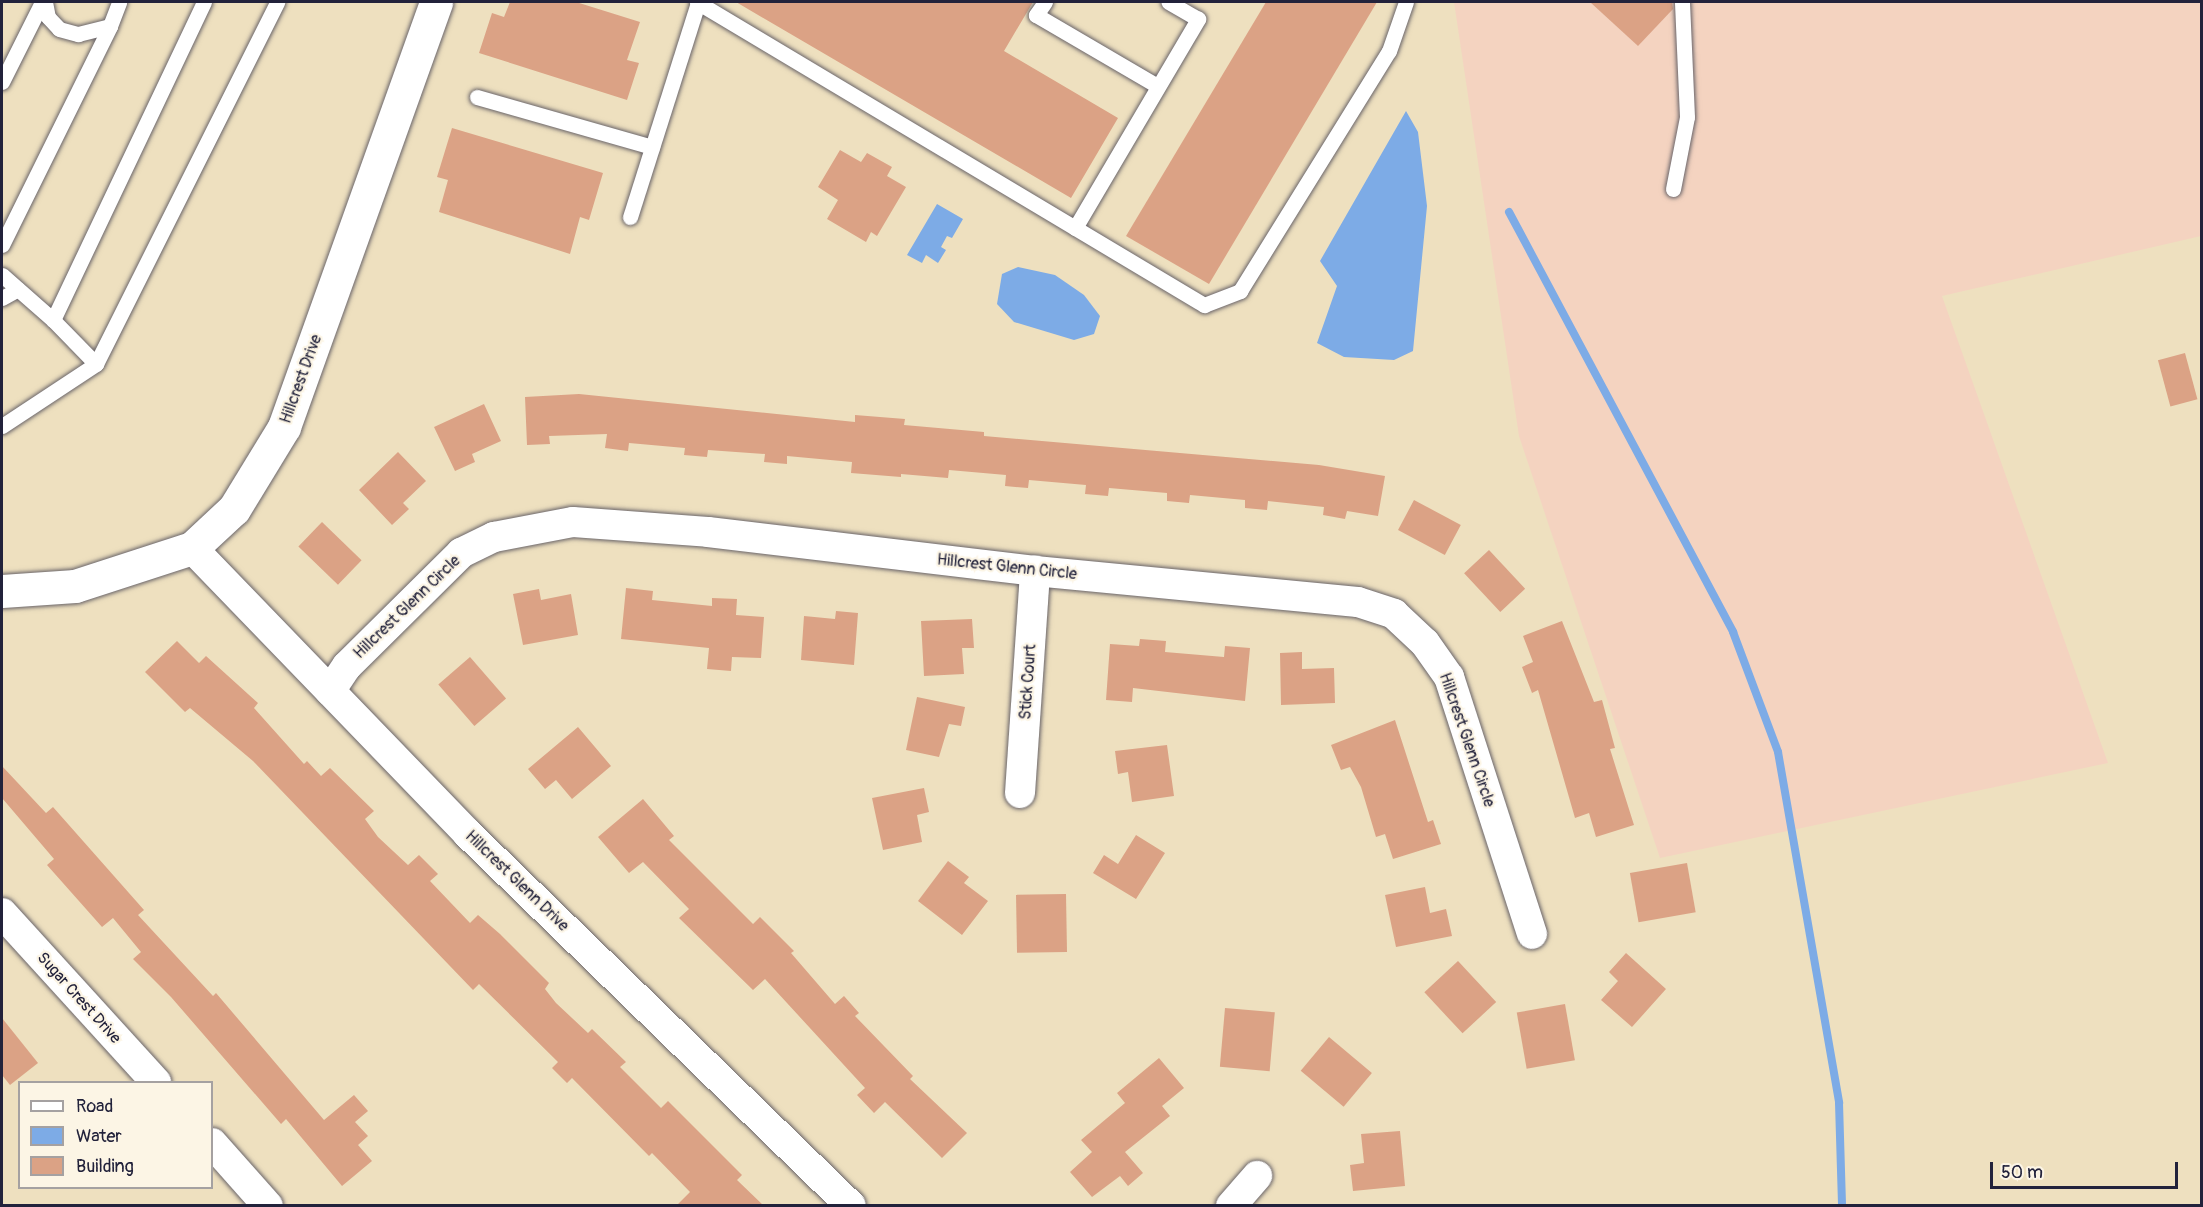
<!DOCTYPE html>
<style>
body{margin:0}
#map{position:relative;width:2203px;height:1207px;overflow:hidden;background:#eee0bf;font-family:Pangolin,sans-serif}
div>[style]{position:absolute}
.built>*{inset:0;background:#f4d3c0}
.water>*{inset:0;background:#7dabe6}
.stream>*{height:8px;margin:-4px;padding:0 4px;transform-origin:4px;border-radius:4px;background:#7dabe6}
.building>*{inset:0;background:#dba285;transform-origin:0 0}
.roads{filter:drop-shadow(0 0 2px #696469) drop-shadow(0 0 2px #696469)}
.lane>*{height:15px;margin:-7.5px;padding:0 7.5px;transform-origin:7.5px;border-radius:7.5px;background:#fff}
.street>*{height:30px;margin:-15px;padding:0 15px;transform-origin:15px;border-radius:15px;background:#fff}
.secondary>*{height:33px;margin:-16.5px;padding:0 16.5px;transform-origin:16.5px;border-radius:16.5px;background:#fff}
span{translate:-50% -50%;white-space:nowrap;text-align:center;line-height:1.15;-webkit-text-stroke:4.5px #fcf5e5;paint-order:stroke}
.street-label{font-size:16px;color:#22223b}
.frame{position:absolute;inset:0;border:3px solid #22223b;pointer-events:none}
.legend{position:absolute;left:18px;top:1081px;width:195px;height:108px;box-sizing:border-box;background:#fcf5e5;border:2px solid #a5a1a1;margin:0;padding:8px 10px;list-style:none;font-size:18px;color:#22223b}
.legend li{display:flex;align-items:center;gap:12px;height:30px}
.legend b{width:30px;border:2px solid #a5a1a1}
.scale{position:absolute;left:1990px;top:1162px;width:188px;height:27px;box-sizing:border-box;border:3px solid #22223b;border-top:0;padding-left:8px;font-size:18px;line-height:21px;white-space:nowrap;color:#22223b;-webkit-text-stroke:4px #fcf5e5;paint-order:stroke}
</style>
<div id="map">
<div class="built">
<i style="clip-path:polygon(1454px 2px,2201px 2px,2201px 236px,1942px 296px,2108px 763px,1660px 858px,1519px 436px)"></i>
</div>
<div class="water">
<i style="clip-path:polygon(1406px 111px,1418px 132px,1427px 206px,1413px 351px,1394px 360px,1344px 357px,1317px 343px,1337px 286px,1320px 261px)"></i>
<i style="clip-path:polygon(937px 204px,963px 219px,952px 238px,947px 236px,941px 247px,946px 250px,938px 263px,926px 255px,922px 263px,907px 255px)"></i>
<i style="clip-path:polygon(1018px 267px,1055px 275px,1084px 295px,1100px 316px,1094px 334px,1074px 340px,1014px 322px,997px 304px,1002px 274px)"></i>
</div>
<div class="stream">
<i style="left:1509px;top:212px;width:476px;rotate:61.9deg"></i>
<i style="left:1733px;top:632px;width:128px;rotate:69.4deg"></i>
<i style="left:1778px;top:752px;width:356px;rotate:80.1deg"></i>
<i style="left:1839px;top:1103px;width:103px;rotate:88.3deg"></i>
</div>
<div class="building">
<i style="clip-path:polygon(510px 2px,576px 2px,640px 22px,627px 60px,639px 63px,627px 100px,479px 53px,492px 13px,504px 17px)"></i>
<i style="clip-path:polygon(736px 2px,1033px 2px,1004px 51px,1118px 118px,1071px 198px)"></i>
<i style="clip-path:polygon(1266px 2px,1377px 2px,1209px 284px,1126px 236px)"></i>
<i style="clip-path:polygon(1590px 2px,1672px 2px,1673px 9px,1638px 46px)"></i>
<i style="clip-path:polygon(452px 128px,603px 173px,589px 220px,580px 217px,570px 254px,439px 212px,448px 180px,437px 177px)"></i>
<i style="clip-path:polygon(840px 150px,861px 162px,867px 153px,892px 167px,887px 176px,906px 187px,877px 236px,871px 232px,866px 242px,827px 219px,838px 200px,818px 187px)"></i>
<i style="left:2185px;top:353px;width:48px;height:28px;rotate:75deg"></i>
<i style="clip-path:polygon(579px 394px,855px 422px,855px 415px,905px 419px,904px 425px,984px 432px,984px 436px,1319px 465px,1385px 476px,1378px 516px,1347px 511px,1345px 519px,1323px 515px,1324px 507px,1268px 501px,1267px 510px,1245px 508px,1245px 500px,1190px 495px,1189px 503px,1167px 501px,1167px 493px,1109px 488px,1108px 496px,1085px 494px,1086px 485px,1029px 480px,1028px 488px,1005px 486px,1006px 475px,949px 470px,948px 478px,901px 474px,901px 477px,851px 473px,852px 462px,787px 456px,787px 464px,764px 462px,765px 454px,708px 450px,707px 457px,684px 455px,685px 448px,629px 443px,628px 451px,605px 448px,607px 434px,549px 436px,550px 444px,527px 445px,525px 397px)"></i>
<i style="clip-path:polygon(484px 404px,501px 441px,472px 454px,475px 462px,455px 471px,434px 427px)"></i>
<i style="clip-path:polygon(398px 452px,426px 481px,403px 503px,409px 509px,392px 525px,359px 490px)"></i>
<i style="left:1414px;top:500px;width:53px;height:34px;rotate:28deg"></i>
<i style="left:322px;top:522px;width:55px;height:34px;rotate:44deg"></i>
<i style="left:1489px;top:550px;width:53px;height:34px;rotate:47deg"></i>
<i style="clip-path:polygon(626px 588px,653px 591px,652px 600px,712px 606px,712px 598px,737px 599px,736px 615px,764px 617px,761px 658px,732px 657px,731px 671px,707px 669px,709px 648px,621px 639px)"></i>
<i style="clip-path:polygon(539px 589px,541px 600px,571px 594px,578px 635px,523px 645px,513px 594px)"></i>
<i style="clip-path:polygon(836px 611px,858px 613px,854px 665px,801px 660px,804px 616px,835px 619px)"></i>
<i style="clip-path:polygon(972px 619px,974px 648px,962px 648px,964px 674px,924px 676px,921px 621px)"></i>
<i style="clip-path:polygon(1562px 621px,1594px 702px,1602px 700px,1615px 748px,1610px 749px,1634px 825px,1596px 837px,1589px 813px,1575px 818px,1538px 690px,1532px 693px,1522px 667px,1533px 662px,1523px 636px)"></i>
<i style="clip-path:polygon(1140px 639px,1166px 641px,1165px 652px,1224px 657px,1225px 646px,1250px 648px,1245px 701px,1133px 688px,1132px 702px,1106px 700px,1110px 644px,1139px 646px)"></i>
<i style="clip-path:polygon(177px 641px,199px 663px,206px 656px,258px 703px,254px 708px,304px 764px,307px 761px,321px 776px,330px 768px,374px 811px,365px 819px,378px 837px,408px 865px,419px 855px,438px 874px,430px 881px,470px 923px,478px 915px,500px 934px,549px 983px,545px 989px,556px 1003px,588px 1033px,592px 1029px,626px 1062px,620px 1067px,661px 1108px,668px 1101px,742px 1175px,737px 1180px,764px 1206px,676px 1206px,690px 1192px,652px 1153px,649px 1156px,572px 1078px,567px 1083px,552px 1068px,558px 1062px,479px 984px,473px 990px,253px 761px,190px 708px,185px 712px,145px 672px)"></i>
<i style="clip-path:polygon(1302px 652px,1302px 669px,1334px 668px,1335px 703px,1281px 705px,1280px 653px)"></i>
<i style="left:470px;top:657px;width:55px;height:42px;rotate:49deg"></i>
<i style="clip-path:polygon(917px 697px,965px 707px,961px 726px,949px 724px,939px 757px,906px 750px)"></i>
<i style="clip-path:polygon(1395px 720px,1428px 822px,1433px 820px,1441px 844px,1393px 859px,1385px 834px,1376px 837px,1361px 787px,1350px 767px,1341px 770px,1331px 745px)"></i>
<i style="clip-path:polygon(578px 727px,611px 766px,572px 799px,556px 780px,545px 789px,528px 769px)"></i>
<i style="clip-path:polygon(1167px 745px,1174px 796px,1132px 802px,1128px 772px,1118px 774px,1115px 751px)"></i>
<i style="clip-path:polygon(2px 766px,46px 813px,53px 807px,144px 910px,138px 915px,213px 996px,216px 993px,324px 1120px,354px 1095px,368px 1111px,355px 1122px,368px 1136px,358px 1145px,372px 1161px,342px 1186px,286px 1119px,281px 1124px,171px 997px,133px 959px,141px 952px,113px 918px,102px 927px,47px 865px,54px 859px,2px 798px)"></i>
<i style="clip-path:polygon(924px 788px,929px 812px,917px 815px,922px 842px,883px 850px,872px 798px)"></i>
<i style="clip-path:polygon(643px 799px,674px 836px,669px 840px,753px 924px,760px 917px,794px 951px,791px 953px,835px 1004px,844px 996px,859px 1013px,855px 1016px,913px 1076px,910px 1079px,967px 1133px,942px 1158px,885px 1102px,874px 1113px,857px 1095px,865px 1088px,765px 979px,753px 990px,679px 918px,689px 909px,643px 862px,629px 873px,598px 837px)"></i>
<i style="clip-path:polygon(1136px 835px,1165px 853px,1136px 899px,1093px 873px,1104px 855px,1118px 864px)"></i>
<i style="clip-path:polygon(948px 861px,969px 877px,964px 883px,988px 901px,962px 935px,918px 901px)"></i>
<i style="left:1687px;top:863px;width:50px;height:58px;rotate:80deg"></i>
<i style="clip-path:polygon(1425px 887px,1430px 913px,1446px 909px,1452px 936px,1396px 947px,1385px 895px)"></i>
<i style="left:1066px;top:894px;width:58px;height:50px;rotate:89deg"></i>
<i style="clip-path:polygon(1626px 953px,1666px 989px,1632px 1027px,1601px 1000px,1618px 981px,1609px 972px)"></i>
<i style="left:1458px;top:961px;width:56px;height:46px;rotate:47deg"></i>
<i style="left:1565px;top:1004px;width:57px;height:49px;rotate:80deg"></i>
<i style="left:1225px;top:1008px;width:50px;height:59px;rotate:5deg"></i>
<i style="clip-path:polygon(2px 1018px,38px 1063px,10px 1085px,2px 1075px)"></i>
<i style="left:1329px;top:1037px;width:56px;height:44px;rotate:40deg"></i>
<i style="clip-path:polygon(1159px 1058px,1184px 1088px,1162px 1106px,1170px 1116px,1125px 1152px,1143px 1173px,1128px 1186px,1120px 1176px,1092px 1197px,1070px 1172px,1092px 1152px,1081px 1140px,1125px 1103px,1117px 1093px)"></i>
<i style="clip-path:polygon(1400px 1131px,1405px 1186px,1353px 1191px,1350px 1165px,1364px 1163px,1361px 1134px)"></i>
</div>
<div class="roads">
<div class="lane">
<i style="left:45px;top:2px;width:15px;rotate:79deg"></i>
<i style="left:48px;top:17px;width:16px;rotate:47deg"></i>
<i style="left:59px;top:29px;width:20px;rotate:15deg"></i>
<i style="left:78px;top:34px;width:33px;rotate:-14deg"></i>
<i style="left:110px;top:26px;width:26px;rotate:-69deg"></i>
<i style="left:697px;top:2px;width:591px;rotate:30.86deg"></i>
<i style="left:1204px;top:305px;width:39px;rotate:-21deg"></i>
<i style="left:1240px;top:291px;width:282px;rotate:-58.2deg"></i>
<i style="left:1389px;top:51px;width:52px;rotate:-70.9deg"></i>
<i style="left:1045px;top:2px;width:16px;rotate:125deg"></i>
<i style="left:1036px;top:15px;width:139px;rotate:30.3deg"></i>
<i style="left:2px;top:82px;width:89px;rotate:-63.4deg"></i>
<i style="left:477px;top:97px;width:182px;rotate:15.9deg"></i>
<i style="left:1673px;top:189px;width:73px;rotate:-79deg"></i>
<i style="left:1687px;top:117px;width:115px;rotate:-92.5deg"></i>
<i style="left:630px;top:217px;width:225px;rotate:-72.4deg"></i>
<i style="left:1075px;top:228px;width:243px;rotate:-59.5deg"></i>
<i style="left:1198px;top:19px;width:34px;rotate:-150deg"></i>
<i style="left:2px;top:245px;width:244px;rotate:-63.7deg"></i>
<i style="left:2px;top:275px;width:68px;rotate:41.4deg"></i>
<i style="left:53px;top:320px;width:352px;rotate:-64.6deg"></i>
<i style="left:2px;top:298px;width:18px;rotate:-29deg"></i>
<i style="left:96px;top:364px;width:405px;rotate:-63.4deg"></i>
<i style="left:2px;top:426px;width:113px;rotate:-33.4deg"></i>
<i style="left:96px;top:364px;width:62px;rotate:-134.3deg"></i>
</div>
<div class="street">
<i style="left:192px;top:548px;width:396px;rotate:46deg"></i>
<i style="left:467px;top:833px;width:535px;rotate:44.17deg"></i>
<i style="left:330px;top:691px;width:30px;rotate:-56deg"></i>
<i style="left:347px;top:666px;width:161px;rotate:-44.7deg"></i>
<i style="left:461px;top:553px;width:37px;rotate:-26deg"></i>
<i style="left:494px;top:537px;width:80px;rotate:-10.8deg"></i>
<i style="left:573px;top:522px;width:135px;rotate:4.2deg"></i>
<i style="left:708px;top:532px;width:329px;rotate:6.8deg"></i>
<i style="left:1035px;top:571px;width:324px;rotate:5.5deg"></i>
<i style="left:1358px;top:602px;width:38px;rotate:18deg"></i>
<i style="left:1394px;top:614px;width:42px;rotate:43.1deg"></i>
<i style="left:1425px;top:643px;width:42px;rotate:54.8deg"></i>
<i style="left:1449px;top:677px;width:270px;rotate:72.1deg"></i>
<i style="left:1020px;top:793px;width:223px;rotate:-86.1deg"></i>
<i style="left:2px;top:913px;width:229px;rotate:47.7deg"></i>
<i style="left:212px;top:1143px;width:84px;rotate:48.4deg"></i>
<i style="left:1231px;top:1206px;width:40px;rotate:-49deg"></i>
</div>
<div class="secondary">
<i style="left:2px;top:591px;width:73px;rotate:-3.9deg"></i>
<i style="left:75px;top:586px;width:123px;rotate:-18deg"></i>
<i style="left:192px;top:548px;width:57px;rotate:-42.9deg"></i>
<i style="left:234px;top:509px;width:96px;rotate:-58.6deg"></i>
<i style="left:284px;top:427px;width:451px;rotate:-70.3deg"></i>
</div>
</div>
<div class="street-label">
<span style="left:301px;top:379px;rotate:-70deg">Hillcrest Drive</span>
<span style="left:1007px;top:567px;rotate:6deg">Hillcrest Glenn Circle</span>
<span style="left:407px;top:607px;rotate:-44deg">Hillcrest Glenn Circle</span>
<span style="left:1028px;top:682px;rotate:-86deg">Stick Court</span>
<span style="left:1467px;top:740px;rotate:71deg">Hillcrest Glenn Circle</span>
<span style="left:517px;top:881px;rotate:44deg">Hillcrest Glenn Drive</span>
<span style="left:79px;top:998px;rotate:48deg">Sugar Crest Drive</span>
</div>
<div class="frame"></div>
<ul class="legend">
<li><b style="height:8px;background:#fff"></b>Road</li>
<li><b style="height:16px;background:#7dabe6"></b>Water</li>
<li><b style="height:16px;background:#dba285"></b>Building</li>
</ul>
<div class="scale">50 m</div>
</div>
